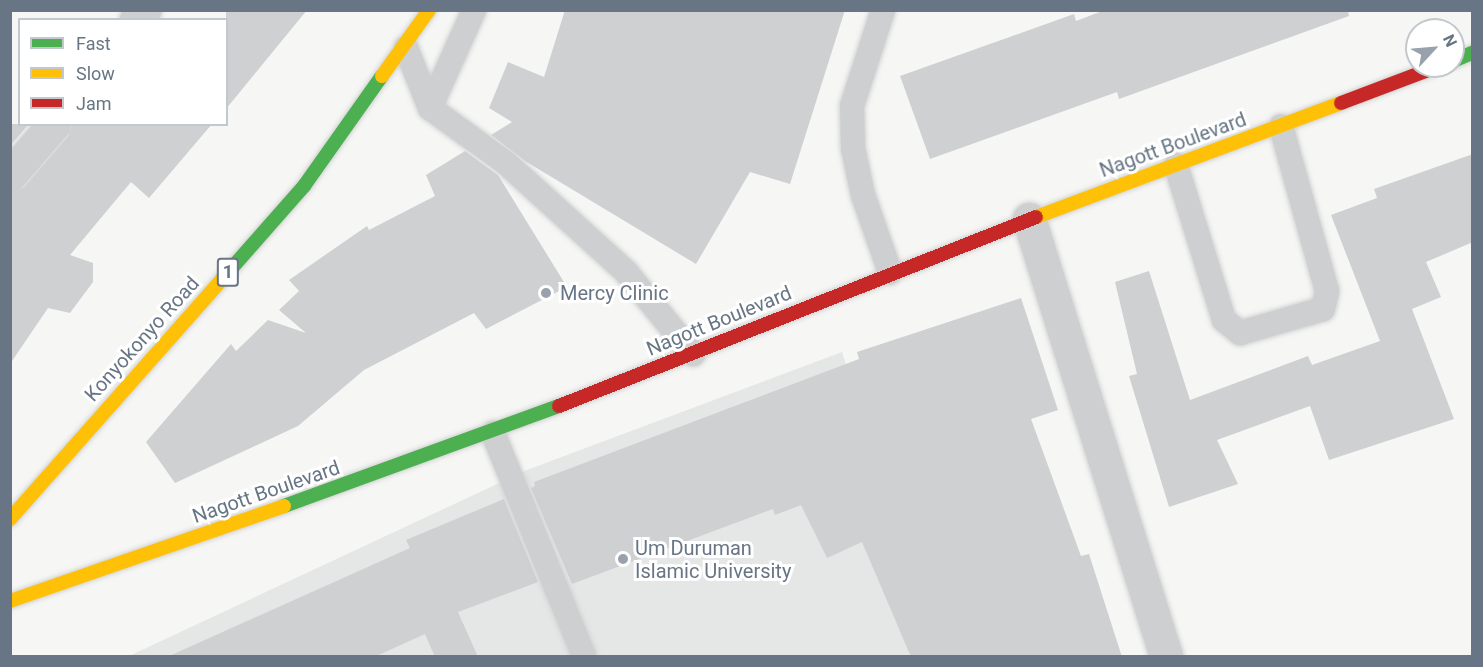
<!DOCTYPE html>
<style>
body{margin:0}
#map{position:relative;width:1483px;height:667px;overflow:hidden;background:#f6f6f5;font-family:Roboto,sans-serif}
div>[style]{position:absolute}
.built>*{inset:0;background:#e5e6e6}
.building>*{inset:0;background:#ced0d1}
.roads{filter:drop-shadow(0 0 2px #d2d3d3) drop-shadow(0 0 2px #d2d3d3)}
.lane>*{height:24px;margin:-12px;padding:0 12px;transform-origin:12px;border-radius:12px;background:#cecfd0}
.street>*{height:33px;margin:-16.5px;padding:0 16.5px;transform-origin:16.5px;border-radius:16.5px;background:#cecfd0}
.fast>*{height:14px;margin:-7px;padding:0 7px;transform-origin:7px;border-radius:7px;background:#4caf50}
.slow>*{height:14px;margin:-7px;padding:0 7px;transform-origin:7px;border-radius:7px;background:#ffc107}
.jam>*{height:14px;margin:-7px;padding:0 7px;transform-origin:7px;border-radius:7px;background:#c62828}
.dots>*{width:16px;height:16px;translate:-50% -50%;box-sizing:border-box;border:3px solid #fff;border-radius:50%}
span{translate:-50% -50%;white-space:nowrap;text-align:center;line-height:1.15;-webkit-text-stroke:6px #fff;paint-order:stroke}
.shield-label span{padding:2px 4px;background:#fff;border:2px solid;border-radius:4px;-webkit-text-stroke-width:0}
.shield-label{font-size:18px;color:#677584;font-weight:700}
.street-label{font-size:20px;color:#677584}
.poi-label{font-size:20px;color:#677584}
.left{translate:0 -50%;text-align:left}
.frame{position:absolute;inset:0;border:12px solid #677584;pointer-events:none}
.legend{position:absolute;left:18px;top:18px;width:210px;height:108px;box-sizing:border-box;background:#fff;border:2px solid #c2c8ce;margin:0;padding:8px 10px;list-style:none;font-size:18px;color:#677584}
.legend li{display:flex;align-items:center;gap:12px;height:30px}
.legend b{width:30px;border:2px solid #c2c8ce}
.north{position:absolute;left:1405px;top:18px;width:60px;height:60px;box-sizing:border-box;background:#fff;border:2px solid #c2c8ce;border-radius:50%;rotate:64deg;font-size:16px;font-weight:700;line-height:24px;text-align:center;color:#677584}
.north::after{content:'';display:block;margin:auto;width:21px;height:27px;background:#99a2ac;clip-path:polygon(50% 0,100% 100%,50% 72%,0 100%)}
</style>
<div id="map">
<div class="built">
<i style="clip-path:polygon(842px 352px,939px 656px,129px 656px,527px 470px)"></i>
</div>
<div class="building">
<i style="clip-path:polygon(226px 10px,307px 10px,226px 109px)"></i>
<i style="clip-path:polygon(565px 10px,845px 10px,790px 184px,750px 172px,696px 264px,525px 161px,491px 135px,512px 122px,489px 108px,508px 62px,544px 77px)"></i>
<i style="clip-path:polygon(1105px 10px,1348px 10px,1349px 16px,1119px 99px,1117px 92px,930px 159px,900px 76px,1074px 14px,1076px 21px)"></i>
<i style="clip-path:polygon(10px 124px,29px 124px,10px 146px)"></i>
<i style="clip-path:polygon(72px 124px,212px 124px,149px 198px,131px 182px,70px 255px,93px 263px,93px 282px,70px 313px,48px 308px,10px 364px,10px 193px,24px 187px,68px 136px)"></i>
<i style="clip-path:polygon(465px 151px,498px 175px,567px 287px,486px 329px,474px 313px,364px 370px,298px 426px,175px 483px,146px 442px,231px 344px,236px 351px,268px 320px,306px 333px,279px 310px,299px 291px,289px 280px,367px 226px,369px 230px,435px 196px,426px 175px)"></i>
<i style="clip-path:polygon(1473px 154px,1473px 242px,1426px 262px,1441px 297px,1412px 309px,1454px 419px,1329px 460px,1310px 406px,1217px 440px,1238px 484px,1169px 507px,1129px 376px,1137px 374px,1115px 282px,1149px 271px,1190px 400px,1308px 356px,1312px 365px,1380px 341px,1331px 215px,1377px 198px,1374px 189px)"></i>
<i style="clip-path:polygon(1021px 298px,1058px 410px,1031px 419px,1081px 556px,1089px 554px,1122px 657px,911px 657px,862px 542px,827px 558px,801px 505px,775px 515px,773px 509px,572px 584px,531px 488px,535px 486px,534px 482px,859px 359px,857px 352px)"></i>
<i style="clip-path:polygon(504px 499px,538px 582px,458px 612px,478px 657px,435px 657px,425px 634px,374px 657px,167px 657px,410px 548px,406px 540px)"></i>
</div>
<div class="roads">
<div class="lane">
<i style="left:883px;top:10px;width:101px;rotate:107.9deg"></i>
<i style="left:852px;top:106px;width:42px;rotate:88.6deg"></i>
<i style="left:853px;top:148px;width:48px;rotate:78deg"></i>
<i style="left:863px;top:195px;width:82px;rotate:70.7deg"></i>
<i style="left:406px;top:48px;width:65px;rotate:68.2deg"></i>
<i style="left:430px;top:108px;width:94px;rotate:35.9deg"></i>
<i style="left:506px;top:163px;width:162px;rotate:42.2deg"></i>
<i style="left:626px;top:272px;width:106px;rotate:50.7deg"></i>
<i style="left:430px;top:108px;width:107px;rotate:-65.8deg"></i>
<i style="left:1176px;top:165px;width:162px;rotate:72.8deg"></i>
<i style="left:1224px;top:320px;width:21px;rotate:39deg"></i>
<i style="left:1240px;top:333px;width:86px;rotate:-16.1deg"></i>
<i style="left:1323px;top:309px;width:18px;rotate:-77deg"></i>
<i style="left:1327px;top:291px;width:171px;rotate:-105.6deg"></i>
<i style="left:493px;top:433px;width:241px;rotate:67.8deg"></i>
</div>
<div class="street">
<i style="left:136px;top:20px;width:13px;rotate:-51deg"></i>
<i style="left:10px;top:175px;width:67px;rotate:-49.2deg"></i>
<i style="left:1029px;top:219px;width:458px;rotate:72.6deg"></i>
</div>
<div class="fast">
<i style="left:1453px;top:61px;width:21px;rotate:-23deg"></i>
<i style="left:223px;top:278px;width:123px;rotate:-48.6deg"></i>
<i style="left:304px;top:186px;width:135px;rotate:-54.7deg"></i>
<i style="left:284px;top:506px;width:293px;rotate:-20deg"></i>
</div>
<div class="slow">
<i style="left:382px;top:76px;width:81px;rotate:-54.5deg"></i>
<i style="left:1036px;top:217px;width:326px;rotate:-20.5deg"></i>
<i style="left:10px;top:519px;width:322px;rotate:-48.5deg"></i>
<i style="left:10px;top:601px;width:290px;rotate:-19.1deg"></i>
</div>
<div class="jam">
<i style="left:1341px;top:103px;width:105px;rotate:-20.7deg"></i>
<i style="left:559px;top:406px;width:513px;rotate:-21.61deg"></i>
</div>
</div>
<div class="dots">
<i style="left:546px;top:293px;background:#99a2ac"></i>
<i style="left:623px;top:559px;background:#99a2ac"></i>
</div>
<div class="shield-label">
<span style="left:228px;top:272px">1</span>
</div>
<div class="street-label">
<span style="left:1173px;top:145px;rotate:-20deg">Nagott Boulevard</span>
<span style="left:719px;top:321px;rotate:-22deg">Nagott Boulevard</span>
<span style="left:142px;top:339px;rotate:-48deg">Konyokonyo Road</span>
<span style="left:266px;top:492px;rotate:-19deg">Nagott Boulevard</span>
</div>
<div class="poi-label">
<span class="left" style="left:560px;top:293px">Mercy Clinic</span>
<span class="left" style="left:635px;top:560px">Um Duruman<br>Islamic University</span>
</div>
<div class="frame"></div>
<ul class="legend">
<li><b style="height:8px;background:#4caf50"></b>Fast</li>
<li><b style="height:8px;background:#ffc107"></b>Slow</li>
<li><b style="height:8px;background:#c62828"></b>Jam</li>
</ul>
<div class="north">N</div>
</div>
